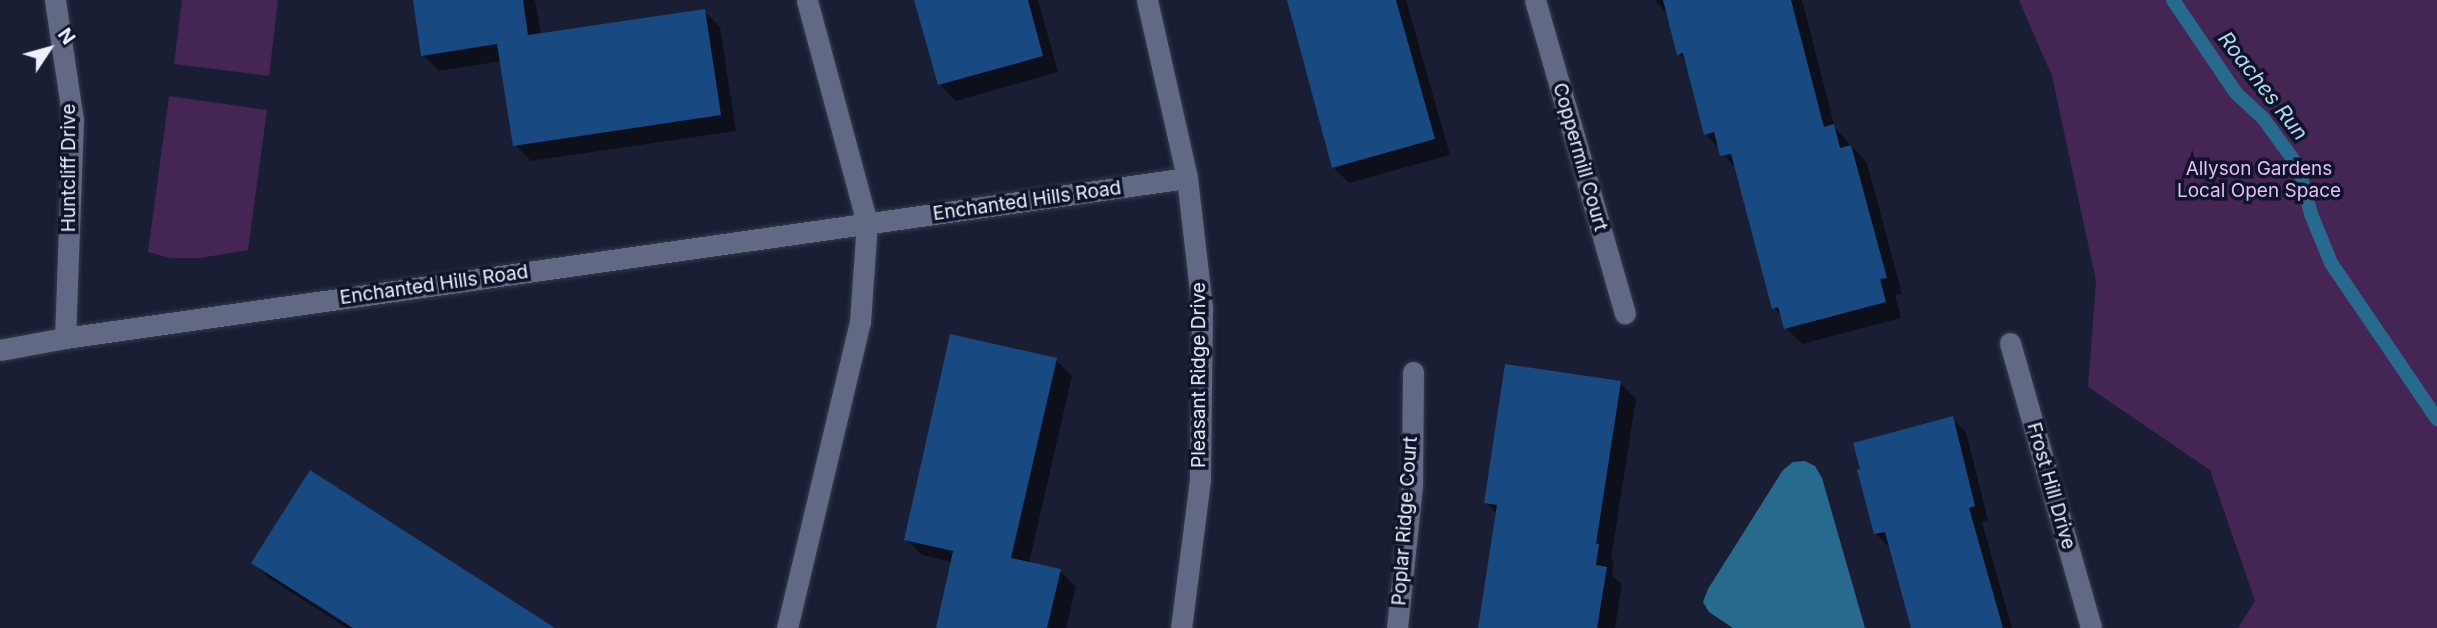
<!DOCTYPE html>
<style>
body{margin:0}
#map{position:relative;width:2437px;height:628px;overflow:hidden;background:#191e34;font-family:Inter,sans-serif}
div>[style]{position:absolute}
.green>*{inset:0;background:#442553}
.water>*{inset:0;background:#276a8d}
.shadow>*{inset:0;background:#0007}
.stream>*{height:14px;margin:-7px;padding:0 7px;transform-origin:7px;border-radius:7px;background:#276a8d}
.building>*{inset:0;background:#184981}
.roads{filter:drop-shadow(0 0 2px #383a4c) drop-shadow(0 0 2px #383a4c)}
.minor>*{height:21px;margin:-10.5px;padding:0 10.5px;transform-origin:10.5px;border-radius:10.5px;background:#626984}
span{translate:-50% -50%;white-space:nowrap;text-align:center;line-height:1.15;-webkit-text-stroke:7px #10142a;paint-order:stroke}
.street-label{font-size:19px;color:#ecf0fc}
.park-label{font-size:19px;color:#e1bef4}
.water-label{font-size:21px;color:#afd9f1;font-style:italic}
.north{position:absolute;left:14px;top:14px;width:70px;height:70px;-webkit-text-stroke:5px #10142a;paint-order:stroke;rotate:54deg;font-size:19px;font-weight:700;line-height:28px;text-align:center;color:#ecf0fc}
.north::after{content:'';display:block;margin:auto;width:24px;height:32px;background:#ecf0fc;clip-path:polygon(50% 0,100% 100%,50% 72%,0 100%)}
</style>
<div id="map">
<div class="green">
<i style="clip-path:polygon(182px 0,278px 0,269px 76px,174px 64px)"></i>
<i style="clip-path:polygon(2019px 0,2437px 0,2437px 628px,2238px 628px,2255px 601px,2210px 470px,2088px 387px,2096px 281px,2052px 76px)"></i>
<i style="clip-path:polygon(169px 96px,267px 110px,248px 250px,200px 258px,170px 258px,148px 252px)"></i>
</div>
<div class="water">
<i style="clip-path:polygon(1805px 461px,1815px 466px,1822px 478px,1865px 628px,1733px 628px,1709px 612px,1703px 602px,1708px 589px,1783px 470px,1793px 462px)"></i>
</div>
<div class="shadow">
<i style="clip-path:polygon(415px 0,535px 0,541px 35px,704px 11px,720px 27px,736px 131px,531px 161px,515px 145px,502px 61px,439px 71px,423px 55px)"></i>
<i style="clip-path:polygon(916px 0,1038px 0,1058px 72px,956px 101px,940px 85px)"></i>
<i style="clip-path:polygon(1288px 0,1406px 0,1450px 155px,1349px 183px,1333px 167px)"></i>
<i style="clip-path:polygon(1655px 0,1802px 0,1835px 128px,1867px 163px,1902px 294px,1895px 295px,1901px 318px,1802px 344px,1786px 328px,1783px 317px,1774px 308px,1738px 171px,1706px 134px,1687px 63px,1679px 54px,1670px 18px)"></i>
<i style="clip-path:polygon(1056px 360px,1072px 376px,1029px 563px,1060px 571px,1076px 587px,1066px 628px,937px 628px,952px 562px,922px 555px,906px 539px)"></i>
<i style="clip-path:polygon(1620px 383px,1636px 399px,1611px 559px,1614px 562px,1612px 575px,1622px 584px,1615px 628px,1480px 628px,1497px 514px,1486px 502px)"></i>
<i style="clip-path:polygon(1952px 418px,1966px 432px,1988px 520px,1982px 522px,2012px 628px,1913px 628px,1890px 548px,1876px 534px)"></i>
<i style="clip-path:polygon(253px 562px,552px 628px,347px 628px,269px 578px)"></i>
</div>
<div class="stream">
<i style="left:2173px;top:0;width:112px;rotate:55.9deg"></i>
<i style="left:2236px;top:93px;width:37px;rotate:43deg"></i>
<i style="left:2263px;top:118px;width:59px;rotate:53.9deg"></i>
<i style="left:2298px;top:166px;width:50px;rotate:74.8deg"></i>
<i style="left:2311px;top:214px;width:53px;rotate:67.8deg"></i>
<i style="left:2331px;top:263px;width:189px;rotate:55.8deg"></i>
</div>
<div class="building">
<i style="clip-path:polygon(413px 0,523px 0,528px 35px,705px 9px,721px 115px,513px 146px,497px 44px,421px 56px)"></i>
<i style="clip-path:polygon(914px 0,1028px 0,1043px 56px,938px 85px)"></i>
<i style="clip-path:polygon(1287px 0,1396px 0,1435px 139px,1332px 168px)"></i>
<i style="clip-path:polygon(1663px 0,1791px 0,1824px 127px,1834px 124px,1840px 148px,1851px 145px,1887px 278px,1880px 279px,1886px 302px,1784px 329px,1778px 307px,1772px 309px,1731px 154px,1720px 156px,1714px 132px,1704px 135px,1683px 53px,1677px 55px)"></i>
<i style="clip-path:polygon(950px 334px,1057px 358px,1011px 558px,1061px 569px,1047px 628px,936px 628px,953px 551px,904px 540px)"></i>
<i style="clip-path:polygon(1505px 364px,1621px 381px,1596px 544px,1599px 544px,1596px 565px,1607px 567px,1597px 628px,1478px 628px,1497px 505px,1484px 503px)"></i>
<i style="clip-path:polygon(1953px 416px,1975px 506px,1969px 508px,2003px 628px,1911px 628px,1885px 532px,1874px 534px,1857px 470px,1860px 469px,1853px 443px)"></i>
<i style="clip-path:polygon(310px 470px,555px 628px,353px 628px,251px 563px)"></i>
</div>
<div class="roads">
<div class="minor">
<i style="left:55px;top:0;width:121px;rotate:81.5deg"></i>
<i style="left:73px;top:120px;width:218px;rotate:92.1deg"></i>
<i style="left:1147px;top:0;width:182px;rotate:77.3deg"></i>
<i style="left:1187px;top:178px;width:130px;rotate:83.4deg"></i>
<i style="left:1202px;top:307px;width:173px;rotate:90.7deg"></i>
<i style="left:1200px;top:480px;width:149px;rotate:97.3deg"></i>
<i style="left:1535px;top:0;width:326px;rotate:74deg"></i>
<i style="left:2010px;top:343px;width:296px;rotate:74.1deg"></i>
<i style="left:0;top:350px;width:66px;rotate:-10.5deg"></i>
<i style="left:65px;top:338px;width:1133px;rotate:-8.12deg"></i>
<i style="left:787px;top:628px;width:315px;rotate:-76.6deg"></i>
<i style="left:860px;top:322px;width:99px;rotate:-86deg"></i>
<i style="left:867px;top:223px;width:231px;rotate:-105.1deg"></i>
<i style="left:1397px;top:628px;width:143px;rotate:-84deg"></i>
<i style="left:1412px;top:486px;width:114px;rotate:-89.5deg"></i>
</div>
</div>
<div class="street-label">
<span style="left:1580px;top:157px;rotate:74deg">Coppermill Court</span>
<span style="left:69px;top:168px;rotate:-90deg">Huntcliff Drive</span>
<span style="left:1027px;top:201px;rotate:-8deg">Enchanted Hills Road</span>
<span style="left:434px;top:285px;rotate:-8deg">Enchanted Hills Road</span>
<span style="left:1199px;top:375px;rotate:-90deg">Pleasant Ridge Drive</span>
<span style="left:2051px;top:486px;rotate:74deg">Frost Hill Drive</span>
<span style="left:1405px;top:521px;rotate:-86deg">Poplar Ridge Court</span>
</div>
<div class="park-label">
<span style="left:2259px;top:180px">Allyson Gardens<br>Local Open Space</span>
</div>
<div class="water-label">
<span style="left:2263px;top:86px;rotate:52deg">Roaches Run</span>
</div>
<div class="north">N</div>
</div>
